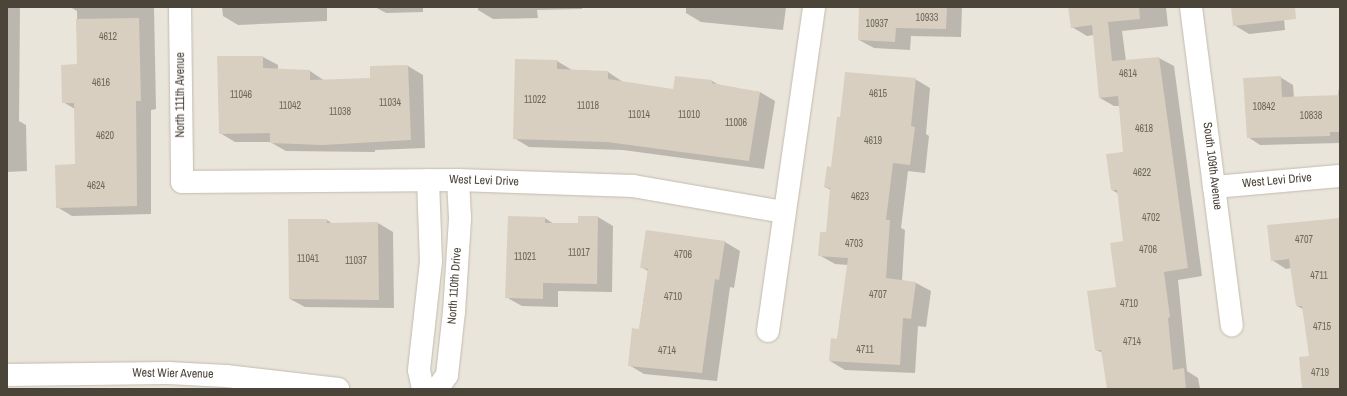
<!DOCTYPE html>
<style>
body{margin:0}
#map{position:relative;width:1347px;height:396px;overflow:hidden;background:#f6f3ec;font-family:"Archivo Narrow",sans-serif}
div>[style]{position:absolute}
.residential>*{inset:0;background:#eae5da;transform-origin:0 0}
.shadow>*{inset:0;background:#0003}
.building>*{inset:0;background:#d8cfc1}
.roads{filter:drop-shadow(0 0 1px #c2bbae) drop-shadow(0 0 1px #c2bbae)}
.minor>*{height:22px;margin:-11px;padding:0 11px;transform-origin:11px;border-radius:11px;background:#fff}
span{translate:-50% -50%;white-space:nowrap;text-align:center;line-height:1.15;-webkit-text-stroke:3px #fff;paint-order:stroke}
.number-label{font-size:10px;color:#6e675b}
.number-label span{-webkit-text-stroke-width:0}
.street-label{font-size:12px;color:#4b4439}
.frame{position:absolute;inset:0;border:8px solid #4b4439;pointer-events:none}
</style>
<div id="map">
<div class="residential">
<i style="left:7px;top:7px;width:1333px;height:382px"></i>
</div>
<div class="shadow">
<i style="clip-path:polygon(7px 7px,20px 7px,19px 121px,26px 125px,27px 171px,7px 172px)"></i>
<i style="clip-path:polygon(70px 7px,154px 7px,156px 109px,151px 110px,151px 214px,72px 216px,57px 207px,76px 165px,75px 109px,63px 102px,78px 65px,77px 11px)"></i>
<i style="clip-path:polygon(222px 7px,327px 7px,327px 21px,238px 25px,223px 16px)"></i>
<i style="clip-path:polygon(375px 7px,423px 7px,423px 12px,386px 13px)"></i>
<i style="clip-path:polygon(478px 7px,582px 7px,582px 9px,537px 10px,538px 18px,493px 19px,478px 10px)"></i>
<i style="clip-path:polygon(686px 7px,786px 7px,783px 30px,701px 22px,686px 13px)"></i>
<i style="clip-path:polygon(860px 7px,962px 7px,961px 37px,911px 36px,910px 50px,874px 48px,859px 40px)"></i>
<i style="clip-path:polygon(1069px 7px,1166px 7px,1168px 26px,1122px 31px,1126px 61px,1159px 58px,1174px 66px,1202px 276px,1178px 280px,1187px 371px,1198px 378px,1200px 389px,1108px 389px,1103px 353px,1096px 350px,1118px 288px,1124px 242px,1119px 194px,1112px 190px,1125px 153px,1120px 106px,1114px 106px,1100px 98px,1094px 35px,1087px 36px,1072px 27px)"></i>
<i style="clip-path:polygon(1232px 7px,1298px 7px,1283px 8px,1285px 30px,1249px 34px,1234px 25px)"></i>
<i style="clip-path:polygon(263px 57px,278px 65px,278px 70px,310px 71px,325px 81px,371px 79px,408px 66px,423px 75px,425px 148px,375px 150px,375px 152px,286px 151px,270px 142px,235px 142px,220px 133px)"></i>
<i style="clip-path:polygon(557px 61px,572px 70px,608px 72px,623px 82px,674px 90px,676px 77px,712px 81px,721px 86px,760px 92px,775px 101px,764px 169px,623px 150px,529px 147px,514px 138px)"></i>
<i style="clip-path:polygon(1280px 77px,1293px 85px,1294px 98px,1338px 96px,1340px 78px,1340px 143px,1260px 145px,1248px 137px)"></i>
<i style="clip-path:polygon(915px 79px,930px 88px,926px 134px,929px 136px,925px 173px,908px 171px,901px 228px,905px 230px,902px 281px,916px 283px,931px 291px,926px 327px,918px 326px,915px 373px,845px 370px,830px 361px,837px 340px,848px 265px,835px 264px,819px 255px,827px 233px,831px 190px,825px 187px,832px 168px,841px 118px)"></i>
<i style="clip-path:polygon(579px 217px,598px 217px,613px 226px,612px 292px,558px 291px,558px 307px,522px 306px,506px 297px,545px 218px,554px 224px,579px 224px)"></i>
<i style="clip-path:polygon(1340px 219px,1340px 389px,1303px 389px,1310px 357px,1303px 309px,1297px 306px,1291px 268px,1286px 269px,1272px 260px)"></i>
<i style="clip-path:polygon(327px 220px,333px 224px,378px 223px,393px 232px,394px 308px,305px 307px,290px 299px)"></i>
<i style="clip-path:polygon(646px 231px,725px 242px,740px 251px,734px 288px,730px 287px,717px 381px,644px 374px,629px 365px,639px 330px,648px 271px,641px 267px)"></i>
</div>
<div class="building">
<i style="clip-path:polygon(859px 7px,947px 7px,946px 29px,896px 28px,895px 42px,858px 40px)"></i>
<i style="clip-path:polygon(1068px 7px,1139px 7px,1140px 19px,1108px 22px,1112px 61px,1159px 57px,1188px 268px,1164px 272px,1170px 317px,1168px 318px,1173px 370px,1184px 368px,1186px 389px,1107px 389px,1101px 350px,1095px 350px,1087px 291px,1116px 287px,1110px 243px,1123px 241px,1117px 190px,1111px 190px,1106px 154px,1123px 152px,1118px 96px,1099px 98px,1092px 25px,1071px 28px)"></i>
<i style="clip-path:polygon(1231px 7px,1295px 7px,1296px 19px,1233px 26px)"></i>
<i style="clip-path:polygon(139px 18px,141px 101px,136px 101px,137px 206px,56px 208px,55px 165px,75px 164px,74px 103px,62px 103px,61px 65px,77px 64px,76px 19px)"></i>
<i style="clip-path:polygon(217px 56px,263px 56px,263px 68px,310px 70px,310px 80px,370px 78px,370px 66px,408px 65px,411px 140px,322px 145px,270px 143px,270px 133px,219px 134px)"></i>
<i style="clip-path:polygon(515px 59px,557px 60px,557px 69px,608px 71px,608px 79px,673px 89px,675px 76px,712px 80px,712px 83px,760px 92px,749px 161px,607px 142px,513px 139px)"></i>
<i style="clip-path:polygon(845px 72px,916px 78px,911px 126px,915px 127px,910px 165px,893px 163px,886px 220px,890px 220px,886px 278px,916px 282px,911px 319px,903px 318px,900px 365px,829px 361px,831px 338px,837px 339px,848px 258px,818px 256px,820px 232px,826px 232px,830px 188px,824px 187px,827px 166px,831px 167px,837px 117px,840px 117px)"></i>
<i style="clip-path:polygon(1281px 76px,1282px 97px,1340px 95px,1340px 132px,1330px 132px,1330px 136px,1247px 138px,1243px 78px)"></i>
<i style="clip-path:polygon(508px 216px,545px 217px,545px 223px,578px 223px,578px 216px,598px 216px,597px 284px,543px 283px,543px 299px,505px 298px)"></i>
<i style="clip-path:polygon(1340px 218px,1340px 389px,1302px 389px,1299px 357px,1309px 356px,1302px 306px,1296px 306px,1289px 259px,1271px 261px,1267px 225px)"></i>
<i style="clip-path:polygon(288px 219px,327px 219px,327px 223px,378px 222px,379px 300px,289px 299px)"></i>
<i style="clip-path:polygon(646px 230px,725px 241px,719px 280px,715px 279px,702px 373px,628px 366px,632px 328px,639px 329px,648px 269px,640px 268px)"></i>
</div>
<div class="roads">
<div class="minor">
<i style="left:180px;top:7px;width:175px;rotate:89.3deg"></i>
<i style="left:182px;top:182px;width:276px;rotate:-0.4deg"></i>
<i style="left:458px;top:180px;width:175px;rotate:2deg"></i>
<i style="left:633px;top:186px;width:152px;rotate:9.8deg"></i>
<i style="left:1191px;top:7px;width:321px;rotate:82.7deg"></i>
<i style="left:1214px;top:187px;width:126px;rotate:-5deg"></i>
<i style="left:768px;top:331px;width:327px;rotate:-81.9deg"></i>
<i style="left:7px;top:375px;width:161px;rotate:-0.7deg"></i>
<i style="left:168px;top:373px;width:58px;rotate:3deg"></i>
<i style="left:226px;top:376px;width:113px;rotate:6.6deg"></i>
<i style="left:423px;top:389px;width:19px;rotate:-102deg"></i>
<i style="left:419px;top:370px;width:109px;rotate:-83.7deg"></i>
<i style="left:431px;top:262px;width:82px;rotate:-92.1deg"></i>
<i style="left:437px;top:389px;width:17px;rotate:-54deg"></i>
<i style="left:447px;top:375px;width:63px;rotate:-83.7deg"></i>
<i style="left:454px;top:312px;width:94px;rotate:-86.3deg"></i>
<i style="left:460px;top:218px;width:38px;rotate:-93deg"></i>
</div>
</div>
<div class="number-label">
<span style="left:927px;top:18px">10933</span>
<span style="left:877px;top:24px">10937</span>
<span style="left:108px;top:37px">4612</span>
<span style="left:1128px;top:74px">4614</span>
<span style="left:101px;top:83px">4616</span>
<span style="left:878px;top:94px">4615</span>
<span style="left:241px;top:95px">11046</span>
<span style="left:535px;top:100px">11022</span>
<span style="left:390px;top:103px">11034</span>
<span style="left:290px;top:106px">11042</span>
<span style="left:588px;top:106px">11018</span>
<span style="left:1264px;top:107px">10842</span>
<span style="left:340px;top:112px">11038</span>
<span style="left:639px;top:115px">11014</span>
<span style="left:689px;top:115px">11010</span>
<span style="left:1311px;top:116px">10838</span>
<span style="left:736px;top:123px">11006</span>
<span style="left:1144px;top:129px">4618</span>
<span style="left:105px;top:136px">4620</span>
<span style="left:873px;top:141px">4619</span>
<span style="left:1142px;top:173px">4622</span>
<span style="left:96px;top:186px">4624</span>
<span style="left:860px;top:197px">4623</span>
<span style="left:1151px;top:218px">4702</span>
<span style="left:1304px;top:240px">4707</span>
<span style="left:854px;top:244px">4703</span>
<span style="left:1148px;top:250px">4706</span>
<span style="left:579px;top:253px">11017</span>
<span style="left:683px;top:255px">4706</span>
<span style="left:525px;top:257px">11021</span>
<span style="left:308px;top:259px">11041</span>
<span style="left:356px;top:261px">11037</span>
<span style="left:1319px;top:276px">4711</span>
<span style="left:878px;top:295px">4707</span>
<span style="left:673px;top:297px">4710</span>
<span style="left:1129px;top:304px">4710</span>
<span style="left:1322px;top:327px">4715</span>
<span style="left:1132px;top:342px">4714</span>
<span style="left:865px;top:350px">4711</span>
<span style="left:667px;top:351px">4714</span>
<span style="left:1320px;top:373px">4719</span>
</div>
<div class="street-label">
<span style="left:181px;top:95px;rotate:-90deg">North 111th Avenue</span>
<span style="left:1212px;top:166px;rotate:83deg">South 109th Avenue</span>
<span style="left:484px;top:181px;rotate:2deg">West Levi Drive</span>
<span style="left:1277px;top:181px;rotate:-5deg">West Levi Drive</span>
<span style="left:455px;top:286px;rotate:-86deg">North 110th Drive</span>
<span style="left:173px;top:374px;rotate:1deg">West Wier Avenue</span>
</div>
<div class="frame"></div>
</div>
